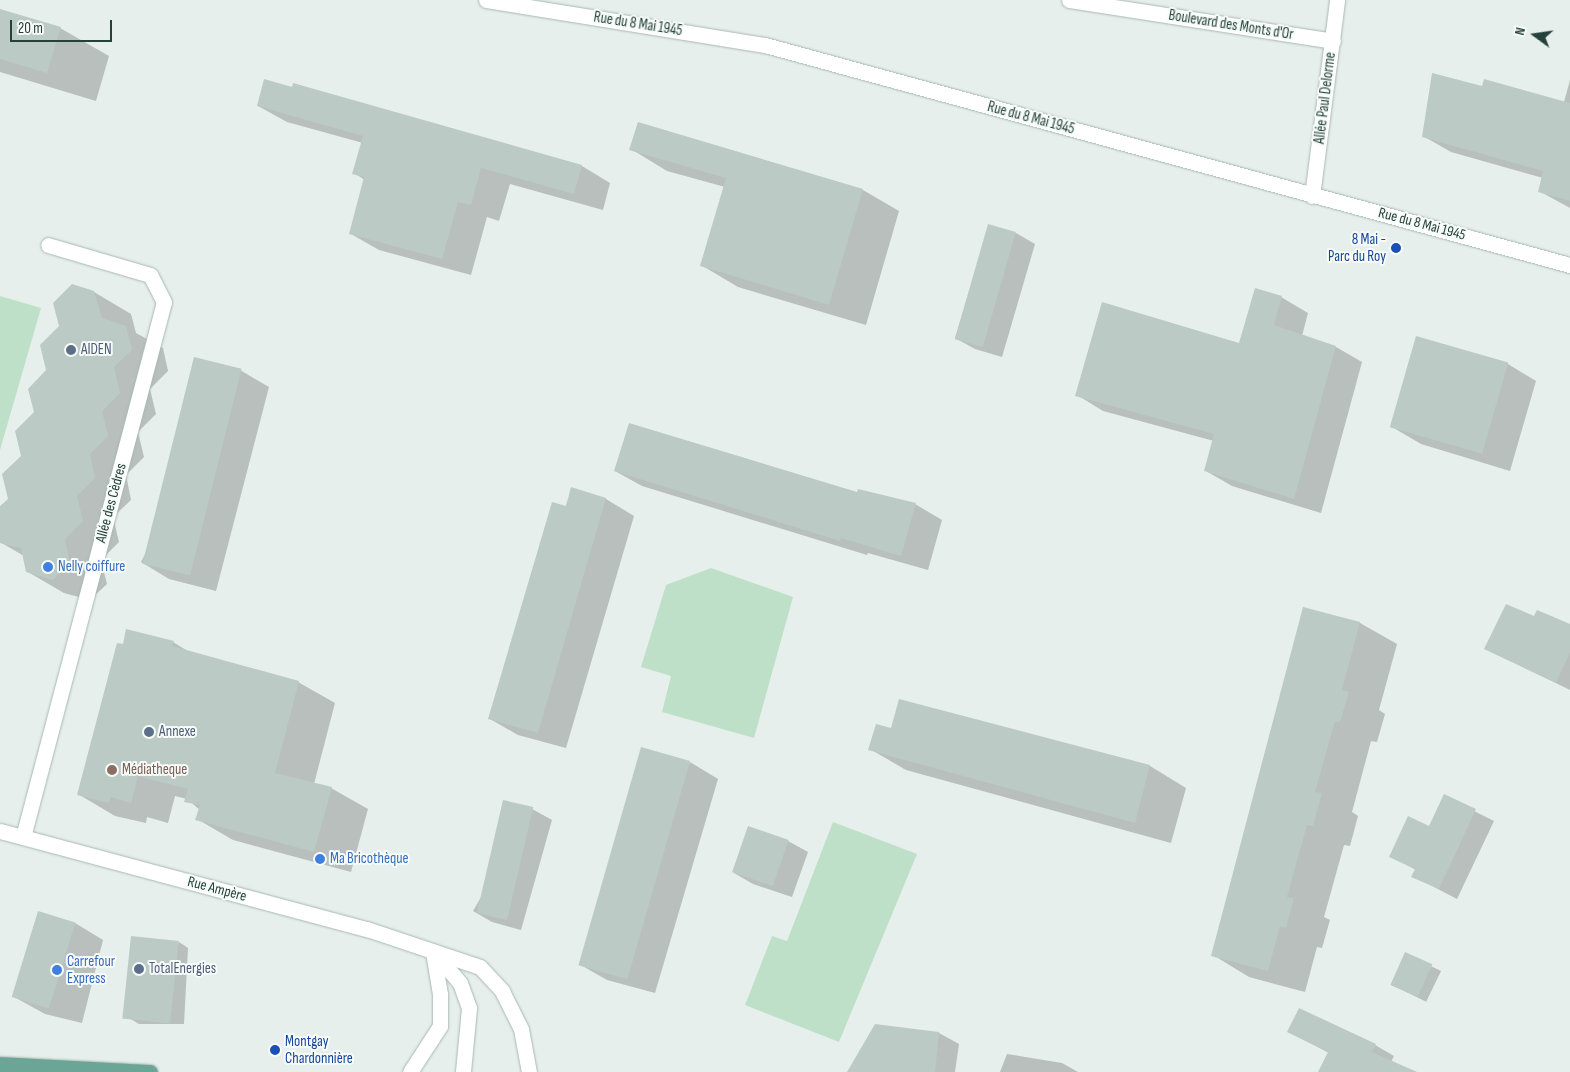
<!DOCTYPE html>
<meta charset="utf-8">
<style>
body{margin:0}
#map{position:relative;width:1570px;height:1072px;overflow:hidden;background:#e6efeb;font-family:"Sofia Sans Condensed",sans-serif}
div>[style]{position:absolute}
.green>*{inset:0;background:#bfe0c8}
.shadow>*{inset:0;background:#0003;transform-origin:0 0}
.building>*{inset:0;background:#bbcac4;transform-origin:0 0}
.roads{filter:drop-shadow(0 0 1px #a8b8b2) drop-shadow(0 0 1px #a8b8b2)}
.street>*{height:15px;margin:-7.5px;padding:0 7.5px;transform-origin:7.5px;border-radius:7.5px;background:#fff}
.primary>*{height:15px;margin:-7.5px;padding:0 7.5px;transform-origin:7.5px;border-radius:7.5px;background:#6aa596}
.dots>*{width:14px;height:14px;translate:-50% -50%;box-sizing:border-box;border:2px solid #f7fbf9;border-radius:50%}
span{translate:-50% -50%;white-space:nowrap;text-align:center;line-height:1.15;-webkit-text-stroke:4px #f7fbf9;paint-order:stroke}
.street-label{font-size:15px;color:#24423a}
.transit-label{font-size:15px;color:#164399}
.right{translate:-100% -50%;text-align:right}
.left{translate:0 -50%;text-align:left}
.service-label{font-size:15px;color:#4e5e75}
.shop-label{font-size:15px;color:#366cbe}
.education-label{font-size:15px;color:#785e54}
.north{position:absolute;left:1510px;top:10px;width:50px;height:50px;-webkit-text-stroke:4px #f7fbf9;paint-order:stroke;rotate:284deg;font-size:14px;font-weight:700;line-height:20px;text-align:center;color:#24423a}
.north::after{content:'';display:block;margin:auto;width:18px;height:22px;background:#24423a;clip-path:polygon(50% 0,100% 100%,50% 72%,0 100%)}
.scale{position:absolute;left:10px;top:20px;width:102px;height:22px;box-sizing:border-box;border:2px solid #24423a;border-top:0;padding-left:6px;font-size:15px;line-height:18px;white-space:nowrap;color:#24423a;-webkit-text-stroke:4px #f7fbf9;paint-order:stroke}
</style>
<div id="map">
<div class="green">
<i style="clip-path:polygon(0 296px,41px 308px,0 450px)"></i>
<i style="clip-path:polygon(711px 568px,793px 597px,754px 738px,662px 712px,671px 676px,641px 667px,666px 585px)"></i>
<i style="clip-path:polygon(833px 822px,917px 854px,839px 1042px,745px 1005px,772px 936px,787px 941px)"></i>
</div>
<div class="shadow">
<i style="clip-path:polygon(0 10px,60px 28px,109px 56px,96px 101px,0 72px)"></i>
<i style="clip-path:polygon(1570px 80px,1570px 208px,1539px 191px,1543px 178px,1451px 152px,1423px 136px,1483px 88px,1564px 102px)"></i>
<i style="clip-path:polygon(294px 84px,582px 166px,610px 183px,603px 210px,510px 184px,499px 221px,487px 217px,471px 275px,379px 250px,351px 234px,365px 180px,354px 173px,363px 143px,287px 122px,258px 106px,293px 89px)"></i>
<i style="clip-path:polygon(638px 123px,863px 190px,899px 211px,866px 325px,738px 287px,701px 265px,725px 187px,667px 171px,631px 149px)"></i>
<i style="clip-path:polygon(989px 226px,1016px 233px,1035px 244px,1002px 357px,975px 349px,955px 338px)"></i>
<i style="clip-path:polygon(94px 292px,131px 314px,136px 333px,163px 348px,168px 371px,150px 389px,156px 414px,138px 432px,144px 457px,126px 475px,131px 500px,113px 517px,119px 542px,101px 560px,107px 584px,90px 600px,64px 593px,28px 572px,24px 556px,0 542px,0 508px,10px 499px,48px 371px)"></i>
<i style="clip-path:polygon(1281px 297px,1308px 313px,1302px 336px,1336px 347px,1362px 362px,1321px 513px,1232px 486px,1206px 471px,1214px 441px,1103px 411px,1077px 395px,1240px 345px)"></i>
<i style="clip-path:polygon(1417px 337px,1508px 364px,1536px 381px,1510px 471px,1421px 444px,1392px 427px)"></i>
<i style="clip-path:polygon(240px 370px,269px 387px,216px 591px,169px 579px,141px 562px)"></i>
<i style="clip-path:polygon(615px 471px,858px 494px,915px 504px,942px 520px,928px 570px,868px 553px,867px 555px,642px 486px)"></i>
<i style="clip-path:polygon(572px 489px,606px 499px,634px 516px,566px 748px,518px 735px,490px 719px)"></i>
<i style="clip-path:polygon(1304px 609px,1360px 623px,1397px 644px,1379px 710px,1385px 714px,1377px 742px,1371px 741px,1352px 812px,1358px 816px,1350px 846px,1344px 845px,1324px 917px,1330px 920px,1322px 948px,1317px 947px,1305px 992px,1249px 977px,1213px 955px)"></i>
<i style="clip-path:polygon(1535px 617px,1570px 625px,1570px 690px,1486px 649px)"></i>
<i style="clip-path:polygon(173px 642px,191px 653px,298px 682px,335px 703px,314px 784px,331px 788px,368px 809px,351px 872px,233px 840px,197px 819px,200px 810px,187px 799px,175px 796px,168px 823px,147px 817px,146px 823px,115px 816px,78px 794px)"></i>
<i style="clip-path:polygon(900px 700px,1150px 766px,1186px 788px,1171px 843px,906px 770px,870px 749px,892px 729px)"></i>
<i style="clip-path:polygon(690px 762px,718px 779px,655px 993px,607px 980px,579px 964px)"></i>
<i style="clip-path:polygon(1444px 796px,1494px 821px,1457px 899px,1413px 876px,1416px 870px,1390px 856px,1430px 827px)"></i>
<i style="clip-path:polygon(532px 809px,552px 820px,521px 930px,492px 922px,473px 911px)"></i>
<i style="clip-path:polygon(788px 841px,808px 852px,792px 897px,753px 884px,734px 873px)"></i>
<i style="clip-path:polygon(38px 913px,75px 923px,103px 940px,82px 1023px,45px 1014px,16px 998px)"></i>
<i style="clip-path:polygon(179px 942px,188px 948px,184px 1024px,139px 1024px,129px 1018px)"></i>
<i style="left:1406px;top:954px;width:39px;height:34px;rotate:26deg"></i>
<i style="clip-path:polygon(876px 1026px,939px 1033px,959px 1044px,955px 1072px,848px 1072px)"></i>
<i style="clip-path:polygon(1289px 1032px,1375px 1045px,1394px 1056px,1391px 1062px,1413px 1072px,1320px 1072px,1329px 1053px)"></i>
<i style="clip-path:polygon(1007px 1054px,1062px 1063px,1078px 1072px,1000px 1072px)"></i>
</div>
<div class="building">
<i style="clip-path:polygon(0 9px,61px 27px,47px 73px,0 59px)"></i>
<i style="clip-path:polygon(1432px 73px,1482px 86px,1484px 79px,1570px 103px,1570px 201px,1538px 192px,1543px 171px,1422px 137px)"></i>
<i style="clip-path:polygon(264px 79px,292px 87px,293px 83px,582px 165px,574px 194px,481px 168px,471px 205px,458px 202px,442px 259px,349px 234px,364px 177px,352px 174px,363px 136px,257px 106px)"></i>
<i style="clip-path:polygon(638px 122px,863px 189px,829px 305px,700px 266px,726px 178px,629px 150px)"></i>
<i style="left:988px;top:224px;width:29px;height:120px;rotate:16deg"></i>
<i style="clip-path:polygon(72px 284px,94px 291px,102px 318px,126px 326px,132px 350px,114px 367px,120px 393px,102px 411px,108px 436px,90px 454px,95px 478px,77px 496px,83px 521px,65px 539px,70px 563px,53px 580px,26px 572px,21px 548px,0 543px,0 506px,8px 499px,2px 474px,21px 456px,15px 431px,34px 412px,28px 389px,46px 370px,40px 345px,59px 326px,53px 303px)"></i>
<i style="clip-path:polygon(1255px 288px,1282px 296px,1274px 325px,1336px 346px,1294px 499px,1204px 471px,1214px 434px,1075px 396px,1102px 302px,1239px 343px)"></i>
<i style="left:1416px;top:336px;width:96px;height:95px;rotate:16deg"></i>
<i style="left:194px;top:357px;width:49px;height:213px;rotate:14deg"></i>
<i style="clip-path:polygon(629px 423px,857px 492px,858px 489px,916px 503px,901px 556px,841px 538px,840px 541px,614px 471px)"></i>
<i style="clip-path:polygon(571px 487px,606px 498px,538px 733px,488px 719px,552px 502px,566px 506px)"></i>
<i style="clip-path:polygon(1506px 604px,1534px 616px,1537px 610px,1570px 624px,1570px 652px,1556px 683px,1484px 649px)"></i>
<i style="clip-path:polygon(1303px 607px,1360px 622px,1342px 690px,1349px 692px,1340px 722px,1335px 721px,1315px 792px,1322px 793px,1313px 826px,1307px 825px,1287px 897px,1294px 898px,1286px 928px,1280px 926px,1268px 971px,1211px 956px)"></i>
<i style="clip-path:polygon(126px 629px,174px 641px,172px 646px,299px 681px,275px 773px,332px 787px,314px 852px,195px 820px,200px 805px,184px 802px,188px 789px,138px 776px,131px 803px,111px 797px,109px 803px,77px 795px,113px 658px,117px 643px,123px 644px)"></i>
<i style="clip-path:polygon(899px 699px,1150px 765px,1135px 823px,868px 750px,876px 724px,891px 728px)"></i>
<i style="left:641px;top:747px;width:51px;height:227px;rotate:16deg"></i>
<i style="clip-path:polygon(1444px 794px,1476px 809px,1439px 889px,1411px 877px,1415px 869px,1389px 857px,1408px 816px,1429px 826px)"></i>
<i style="left:503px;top:800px;width:31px;height:116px;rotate:13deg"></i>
<i style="left:748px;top:826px;width:43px;height:49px;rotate:19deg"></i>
<i style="left:38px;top:911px;width:39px;height:90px;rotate:17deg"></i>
<i style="left:131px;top:936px;width:48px;height:83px;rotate:6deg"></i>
<i style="left:1405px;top:952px;width:30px;height:36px;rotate:24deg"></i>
<i style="clip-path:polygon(1299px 1008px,1376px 1044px,1372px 1052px,1417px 1072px,1318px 1072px,1328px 1052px,1287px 1032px)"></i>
<i style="clip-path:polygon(875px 1024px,939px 1032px,935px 1072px,847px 1072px)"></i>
</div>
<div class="roads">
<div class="street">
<i style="left:486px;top:0;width:283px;rotate:9.2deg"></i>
<i style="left:765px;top:45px;width:835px;rotate:15.29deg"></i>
<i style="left:1069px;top:0;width:267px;rotate:8.8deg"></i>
<i style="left:1312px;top:196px;width:198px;rotate:-82.7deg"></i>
<i style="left:0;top:831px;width:380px;rotate:15deg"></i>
<i style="left:367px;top:929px;width:119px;rotate:18.6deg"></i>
<i style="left:480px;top:967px;width:33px;rotate:47deg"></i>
<i style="left:502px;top:991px;width:42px;rotate:63.4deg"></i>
<i style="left:521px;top:1029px;width:44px;rotate:79.5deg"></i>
<i style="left:23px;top:837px;width:553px;rotate:-75.24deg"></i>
<i style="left:164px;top:302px;width:30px;rotate:-117deg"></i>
<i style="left:150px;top:275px;width:106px;rotate:-163.6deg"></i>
<i style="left:434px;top:952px;width:40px;rotate:50deg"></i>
<i style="left:460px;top:983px;width:27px;rotate:70deg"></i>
<i style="left:469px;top:1008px;width:64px;rotate:95.4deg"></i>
<i style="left:410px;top:1072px;width:55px;rotate:-56.9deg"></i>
<i style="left:440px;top:1026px;width:32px;rotate:-90deg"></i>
<i style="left:440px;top:994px;width:43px;rotate:-99.5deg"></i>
</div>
<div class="primary">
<i style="left:0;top:1064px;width:150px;rotate:3.1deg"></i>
</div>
</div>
<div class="dots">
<i style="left:1396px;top:248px;background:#1a4fb4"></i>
<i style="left:71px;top:350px;background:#5c6f8a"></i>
<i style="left:48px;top:567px;background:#3f7fe0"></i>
<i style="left:149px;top:732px;background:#5c6f8a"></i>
<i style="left:112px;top:770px;background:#8d6e63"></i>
<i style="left:320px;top:859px;background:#3f7fe0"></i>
<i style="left:139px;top:969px;background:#5c6f8a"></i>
<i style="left:57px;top:970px;background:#3f7fe0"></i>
<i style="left:275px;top:1050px;background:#1a4fb4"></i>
</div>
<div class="street-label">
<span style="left:638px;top:24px;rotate:9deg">Rue du 8 Mai 1945</span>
<span style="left:1231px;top:25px;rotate:9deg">Boulevard des Monts d'Or</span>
<span style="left:1325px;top:98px;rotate:-83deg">Allée Paul Delorme</span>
<span style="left:1031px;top:118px;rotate:15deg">Rue du 8 Mai 1945</span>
<span style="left:1422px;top:224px;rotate:15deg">Rue du 8 Mai 1945</span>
<span style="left:111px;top:503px;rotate:-75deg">Allée des Cèdres</span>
<span style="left:217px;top:889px;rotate:15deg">Rue Ampère</span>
</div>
<div class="transit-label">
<span class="right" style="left:1386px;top:248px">8 Mai -<br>Parc du Roy</span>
<span class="left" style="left:285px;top:1050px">Montgay<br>Chardonnière</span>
</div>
<div class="service-label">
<span class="left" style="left:81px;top:350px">AIDEN</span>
<span class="left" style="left:159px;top:732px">Annexe</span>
<span class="left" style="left:149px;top:969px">TotalEnergies</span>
</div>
<div class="shop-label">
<span class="left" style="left:58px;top:567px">Nelly coiffure</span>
<span class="left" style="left:330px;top:859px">Ma Bricothèque</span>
<span class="left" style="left:67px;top:970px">Carrefour<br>Express</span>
</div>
<div class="education-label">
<span class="left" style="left:122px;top:770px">Médiatheque</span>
</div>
<div class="north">N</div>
<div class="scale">20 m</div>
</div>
